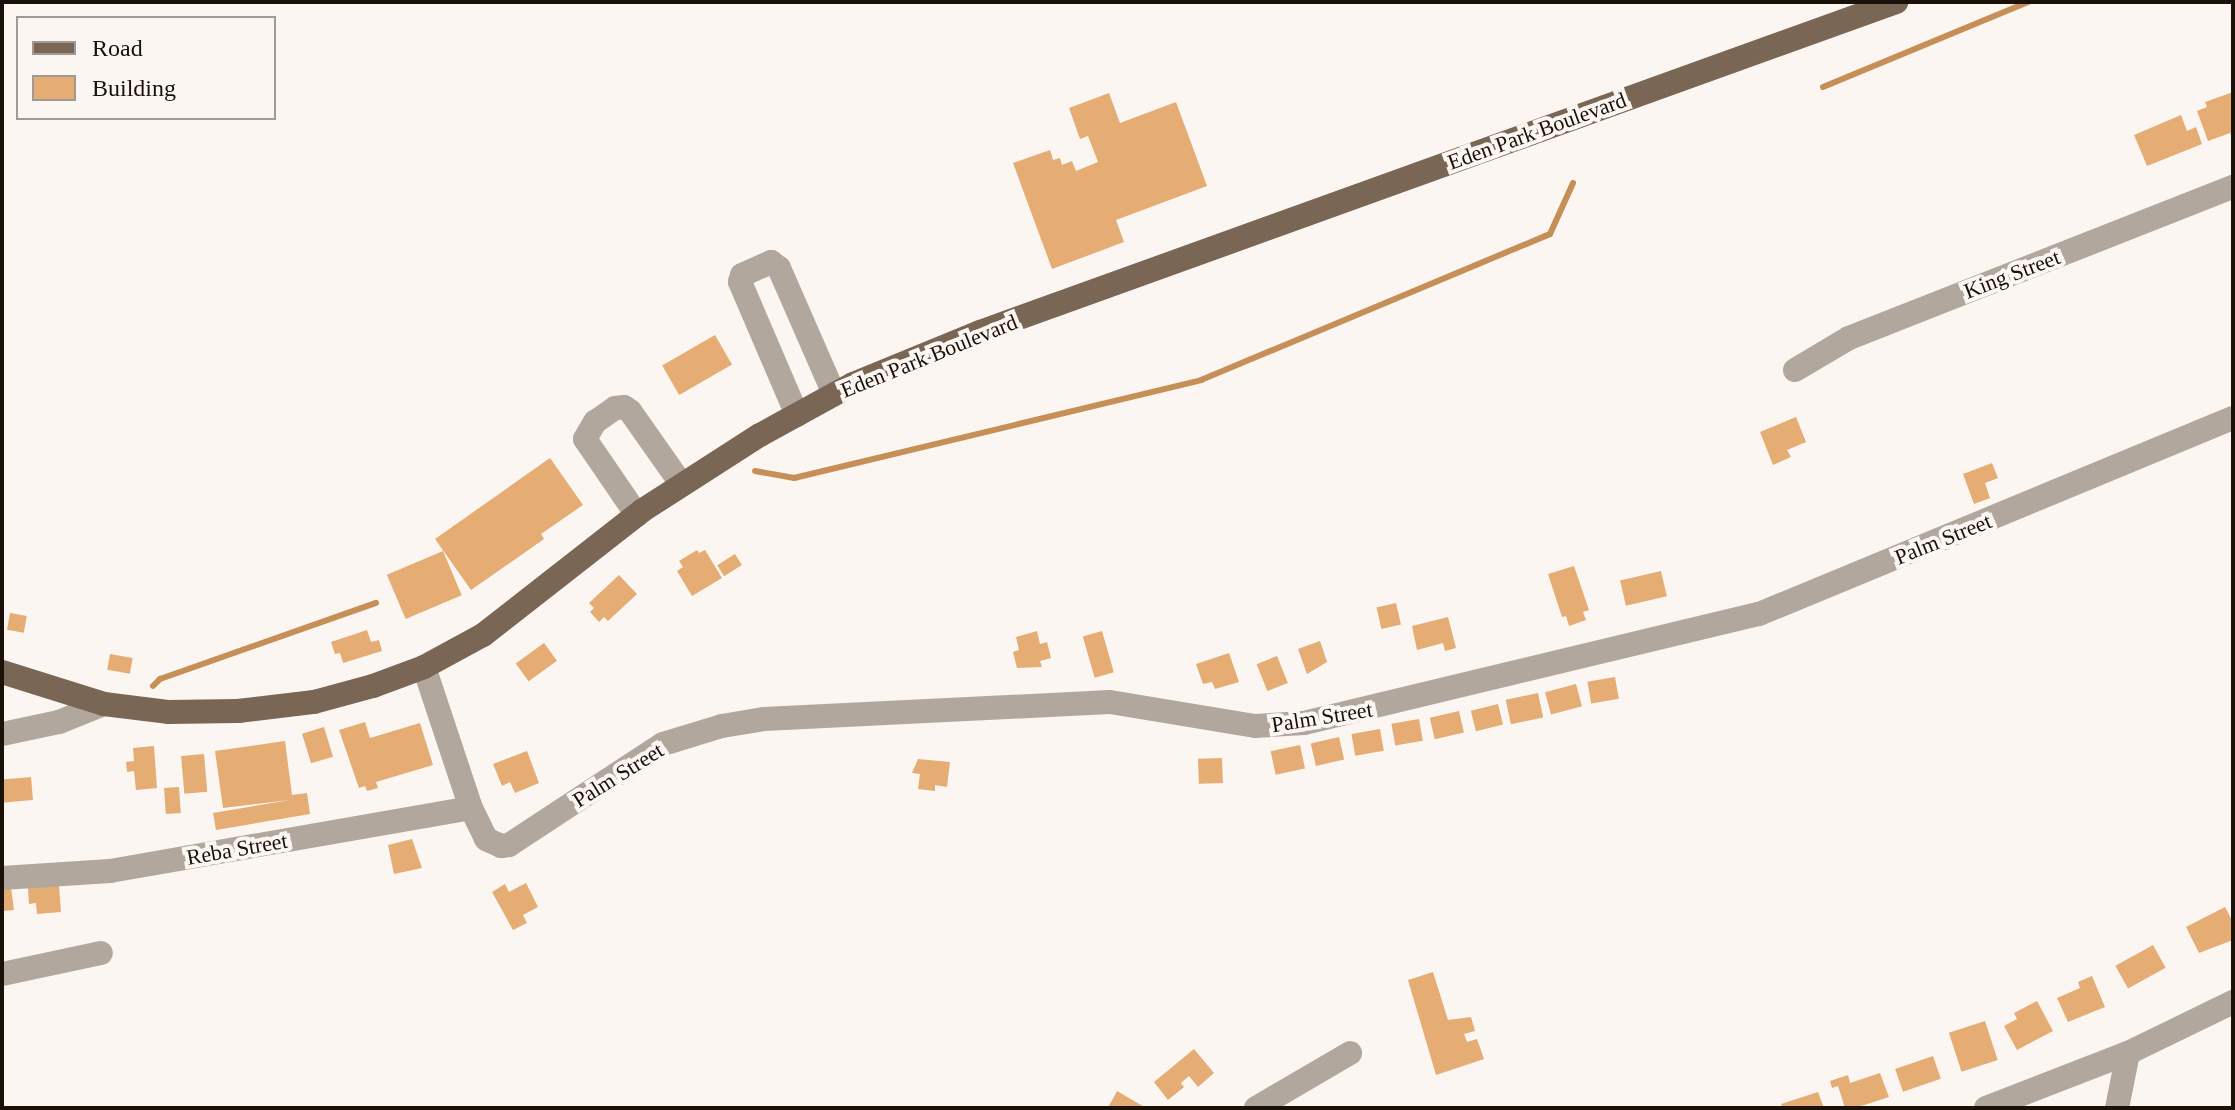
<!DOCTYPE html>
<style>
body{margin:0}
#map{position:relative;width:2235px;height:1110px;overflow:hidden;background:#fbf6f1;font-family:Georgia,serif}
div>[style]{position:absolute}
.stream>*{height:6px;margin:-3px;padding:0 3px;transform-origin:3px;border-radius:3px;background:#c78f58}
.building>*{inset:0;background:#e5ac74;transform-origin:0 0}
.minor>*{height:24px;margin:-12px;padding:0 12px;transform-origin:12px;border-radius:12px;background:#b2a79d}
.major>*{height:24px;margin:-12px;padding:0 12px;transform-origin:12px;border-radius:12px;background:#796654}
span{translate:-50% -50%;white-space:nowrap;text-align:center;line-height:1.15;-webkit-text-stroke:8px #fbf6f1;paint-order:stroke}
.street-label{font-size:22px;color:#1a1109}
.frame{position:absolute;inset:0;border:4px solid #1a1109;pointer-events:none}
.legend{position:absolute;left:16px;top:16px;width:260px;height:104px;box-sizing:border-box;background:#fbf6f1;border:2px solid #a19a94;margin:0;padding:10px 14px;list-style:none;font-size:24px;color:#1a1109}
.legend li{display:flex;align-items:center;gap:16px;height:40px}
.legend b{width:40px;border:2px solid #a19a94}
</style>
<div id="map">
<div class="stream">
<i style="left:1823px;top:87px;width:222px;rotate:-22.5deg"></i>
<i style="left:755px;top:471px;width:40px;rotate:10deg"></i>
<i style="left:794px;top:478px;width:419px;rotate:-13.5deg"></i>
<i style="left:1201px;top:380px;width:378px;rotate:-22.7deg"></i>
<i style="left:1550px;top:234px;width:56px;rotate:-65.7deg"></i>
<i style="left:153px;top:686px;width:10px;rotate:-45deg"></i>
<i style="left:160px;top:679px;width:229px;rotate:-19.4deg"></i>
</div>
<div class="building">
<i style="clip-path:polygon(2233px 92px,2233px 140px,2230px 133px,2208px 141px,2197px 111px,2207px 107px,2205px 102px)"></i>
<i style="clip-path:polygon(1109px 93px,1120px 123px,1176px 102px,1207px 186px,1116px 220px,1124px 242px,1052px 269px,1013px 163px,1050px 150px,1053px 160px,1060px 158px,1062px 165px,1072px 161px,1076px 171px,1098px 162px,1088px 136px,1080px 139px,1069px 108px)"></i>
<i style="clip-path:polygon(2181px 115px,2187px 131px,2196px 127px,2202px 144px,2147px 166px,2134px 135px)"></i>
<i style="left:715px;top:335px;width:34px;height:61px;rotate:60deg"></i>
<i style="clip-path:polygon(1796px 417px,1806px 442px,1787px 450px,1791px 457px,1773px 465px,1760px 432px)"></i>
<i style="clip-path:polygon(550px 458px,583px 505px,541px 534px,544px 539px,471px 590px,435px 539px)"></i>
<i style="clip-path:polygon(1992px 463px,1998px 478px,1985px 483px,1990px 498px,1974px 504px,1963px 474px)"></i>
<i style="clip-path:polygon(697px 550px,699px 553px,705px 550px,722px 578px,692px 596px,677px 571px,683px 567px,679px 561px)"></i>
<i style="left:443px;top:551px;width:48px;height:61px;rotate:67deg"></i>
<i style="left:735px;top:554px;width:13px;height:21px;rotate:58deg"></i>
<i style="clip-path:polygon(1574px 566px,1589px 610px,1583px 612px,1586px 620px,1569px 626px,1566px 616px,1562px 617px,1548px 574px)"></i>
<i style="left:1661px;top:571px;width:26px;height:42px;rotate:77deg"></i>
<i style="clip-path:polygon(619px 575px,637px 594px,608px 621px,604px 617px,599px 622px,590px 612px,594px 608px,589px 603px)"></i>
<i style="left:1396px;top:603px;width:22px;height:20px;rotate:77deg"></i>
<i style="left:10px;top:613px;width:17px;height:17px;rotate:10deg"></i>
<i style="clip-path:polygon(1448px 617px,1456px 648px,1445px 651px,1443px 643px,1417px 650px,1412px 626px)"></i>
<i style="clip-path:polygon(367px 630px,371px 642px,379px 640px,382px 651px,343px 663px,340px 653px,335px 654px,331px 642px)"></i>
<i style="clip-path:polygon(1037px 631px,1040px 644px,1047px 642px,1051px 658px,1040px 661px,1042px 667px,1017px 668px,1013px 652px,1019px 650px,1016px 637px)"></i>
<i style="left:1102px;top:631px;width:43px;height:20px;rotate:74deg"></i>
<i style="clip-path:polygon(1320px 641px,1327px 662px,1307px 674px,1298px 649px)"></i>
<i style="left:544px;top:643px;width:22px;height:35px;rotate:54deg"></i>
<i style="clip-path:polygon(1229px 653px,1239px 682px,1215px 689px,1212px 682px,1203px 684px,1196px 664px)"></i>
<i style="left:110px;top:654px;width:23px;height:16px;rotate:10deg"></i>
<i style="left:1277px;top:656px;width:29px;height:22px;rotate:68deg"></i>
<i style="left:1615px;top:677px;width:22px;height:28px;rotate:80deg"></i>
<i style="left:1576px;top:684px;width:23px;height:32px;rotate:75deg"></i>
<i style="left:1538px;top:693px;width:25px;height:33px;rotate:78deg"></i>
<i style="left:1498px;top:704px;width:21px;height:28px;rotate:76deg"></i>
<i style="left:1459px;top:711px;width:22px;height:30px;rotate:77deg"></i>
<i style="left:1419px;top:719px;width:22px;height:28px;rotate:80deg"></i>
<i style="clip-path:polygon(365px 722px,370px 738px,420px 723px,433px 765px,376px 782px,378px 788px,367px 791px,365px 786px,359px 788px,339px 730px)"></i>
<i style="left:324px;top:727px;width:31px;height:23px;rotate:73deg"></i>
<i style="left:1380px;top:729px;width:22px;height:29px;rotate:80deg"></i>
<i style="left:1339px;top:737px;width:23px;height:29px;rotate:77deg"></i>
<i style="clip-path:polygon(285px 741px,292px 795px,307px 793px,310px 814px,216px 830px,213px 813px,290px 800px,223px 808px,215px 751px)"></i>
<i style="left:1300px;top:745px;width:24px;height:30px;rotate:78deg"></i>
<i style="clip-path:polygon(154px 746px,157px 788px,136px 790px,134px 771px,127px 772px,126px 762px,134px 761px,133px 748px)"></i>
<i style="clip-path:polygon(527px 751px,539px 783px,515px 793px,510px 782px,502px 786px,493px 764px)"></i>
<i style="left:204px;top:754px;width:38px;height:23px;rotate:85deg"></i>
<i style="left:1222px;top:758px;width:25px;height:24px;rotate:88deg"></i>
<i style="clip-path:polygon(918px 759px,950px 762px,947px 787px,935px 785px,935px 791px,918px 789px,920px 774px,912px 773px)"></i>
<i style="left:31px;top:777px;width:23px;height:29px;rotate:85deg"></i>
<i style="left:179px;top:787px;width:26px;height:15px;rotate:86deg"></i>
<i style="clip-path:polygon(412px 839px,422px 868px,394px 874px,388px 845px)"></i>
<i style="clip-path:polygon(526px 883px,538px 907px,523px 915px,527px 923px,513px 930px,492px 892px,505px 884px,509px 892px)"></i>
<i style="clip-path:polygon(59px 885px,61px 912px,37px 914px,36px 903px,29px 904px,28px 888px)"></i>
<i style="clip-path:polygon(11px 888px,14px 910px,2px 911px,2px 889px)"></i>
<i style="clip-path:polygon(2225px 907px,2233px 922px,2233px 940px,2199px 953px,2186px 927px)"></i>
<i style="left:2153px;top:945px;width:26px;height:43px;rotate:61deg"></i>
<i style="clip-path:polygon(1433px 972px,1448px 1020px,1471px 1017px,1475px 1031px,1464px 1034px,1467px 1042px,1477px 1039px,1484px 1059px,1436px 1075px,1408px 980px)"></i>
<i style="clip-path:polygon(2092px 976px,2105px 1007px,2068px 1022px,2057px 998px,2080px 988px,2078px 982px)"></i>
<i style="clip-path:polygon(2037px 1001px,2053px 1031px,2017px 1050px,2004px 1026px,2017px 1019px,2014px 1013px)"></i>
<i style="left:1985px;top:1021px;width:41px;height:38px;rotate:72deg"></i>
<i style="clip-path:polygon(1194px 1049px,1214px 1073px,1198px 1087px,1189px 1076px,1181px 1083px,1184px 1087px,1168px 1100px,1154px 1082px)"></i>
<i style="left:1933px;top:1056px;width:24px;height:40px;rotate:71deg"></i>
<i style="clip-path:polygon(1880px 1073px,1889px 1097px,1855px 1108px,1845px 1108px,1838px 1086px,1832px 1088px,1830px 1081px,1848px 1075px,1850px 1083px)"></i>
<i style="clip-path:polygon(1117px 1091px,1146px 1108px,1108px 1108px)"></i>
<i style="clip-path:polygon(1818px 1092px,1824px 1108px,1783px 1108px,1781px 1104px)"></i>
</div>
<div class="minor">
<i style="left:1795px;top:370px;width:63px;rotate:-30.7deg"></i>
<i style="left:1849px;top:338px;width:413px;rotate:-21.5deg"></i>
<i style="left:797px;top:415px;width:145px;rotate:-113.2deg"></i>
<i style="left:740px;top:282px;width:7px;rotate:-74deg"></i>
<i style="left:742px;top:275px;width:32px;rotate:-24deg"></i>
<i style="left:771px;top:262px;width:10px;rotate:37deg"></i>
<i style="left:779px;top:268px;width:137px;rotate:66.4deg"></i>
<i style="left:637px;top:515px;width:92px;rotate:-124.4deg"></i>
<i style="left:585px;top:439px;width:20px;rotate:-60deg"></i>
<i style="left:595px;top:422px;width:24px;rotate:-35deg"></i>
<i style="left:615px;top:408px;width:9px;rotate:-6deg"></i>
<i style="left:624px;top:407px;width:7px;rotate:34deg"></i>
<i style="left:630px;top:411px;width:90px;rotate:54.9deg"></i>
<i style="left:424px;top:667px;width:149px;rotate:71.6deg"></i>
<i style="left:471px;top:808px;width:34px;rotate:64deg"></i>
<i style="left:486px;top:839px;width:17px;rotate:25deg"></i>
<i style="left:501px;top:846px;width:8px;rotate:-7deg"></i>
<i style="left:509px;top:845px;width:184px;rotate:-33.3deg"></i>
<i style="left:663px;top:744px;width:62px;rotate:-17deg"></i>
<i style="left:722px;top:726px;width:43px;rotate:-9.5deg"></i>
<i style="left:764px;top:719px;width:346px;rotate:-2.8deg"></i>
<i style="left:1110px;top:702px;width:147px;rotate:9.4deg"></i>
<i style="left:1255px;top:726px;width:49px;rotate:-3.5deg"></i>
<i style="left:1304px;top:723px;width:468px;rotate:-13.5deg"></i>
<i style="left:1759px;top:614px;width:513px;rotate:-22.47deg"></i>
<i style="left:2px;top:734px;width:58px;rotate:-11.9deg"></i>
<i style="left:59px;top:722px;width:48px;rotate:-21.8deg"></i>
<i style="left:2px;top:878px;width:108px;rotate:-3.7deg"></i>
<i style="left:110px;top:871px;width:366px;rotate:-9.9deg"></i>
<i style="left:2px;top:974px;width:101px;rotate:-12deg"></i>
<i style="left:1256px;top:1108px;width:109px;rotate:-30.3deg"></i>
<i style="left:1986px;top:1108px;width:152px;rotate:-21.2deg"></i>
<i style="left:2128px;top:1053px;width:117px;rotate:-25.9deg"></i>
<i style="left:2117px;top:1108px;width:56px;rotate:-78.7deg"></i>
</div>
<div class="major">
<i style="left:2px;top:672px;width:107px;rotate:17.4deg"></i>
<i style="left:104px;top:704px;width:64px;rotate:7.1deg"></i>
<i style="left:168px;top:712px;width:70px;rotate:-0.8deg"></i>
<i style="left:238px;top:711px;width:77px;rotate:-6.8deg"></i>
<i style="left:314px;top:702px;width:61px;rotate:-15.2deg"></i>
<i style="left:373px;top:686px;width:54px;rotate:-20.4deg"></i>
<i style="left:424px;top:667px;width:67px;rotate:-28.5deg"></i>
<i style="left:483px;top:635px;width:203px;rotate:-38deg"></i>
<i style="left:643px;top:510px;width:139px;rotate:-32.7deg"></i>
<i style="left:760px;top:435px;width:106px;rotate:-28.7deg"></i>
<i style="left:853px;top:384px;width:137px;rotate:-22.3deg"></i>
<i style="left:980px;top:332px;width:974px;rotate:-19.81deg"></i>
</div>
<div class="street-label">
<span style="left:1537px;top:131px;rotate:-20deg">Eden Park Boulevard</span>
<span style="left:2012px;top:274px;rotate:-21deg">King Street</span>
<span style="left:929px;top:356px;rotate:-22deg">Eden Park Boulevard</span>
<span style="left:1943px;top:539px;rotate:-22deg">Palm Street</span>
<span style="left:1322px;top:717px;rotate:-9deg">Palm Street</span>
<span style="left:618px;top:775px;rotate:-32deg">Palm Street</span>
<span style="left:237px;top:849px;rotate:-10deg">Reba Street</span>
</div>
<div class="frame"></div>
<ul class="legend">
<li><b style="height:10px;background:#796654"></b>Road</li>
<li><b style="height:22px;background:#e5ac74"></b>Building</li>
</ul>
</div>
